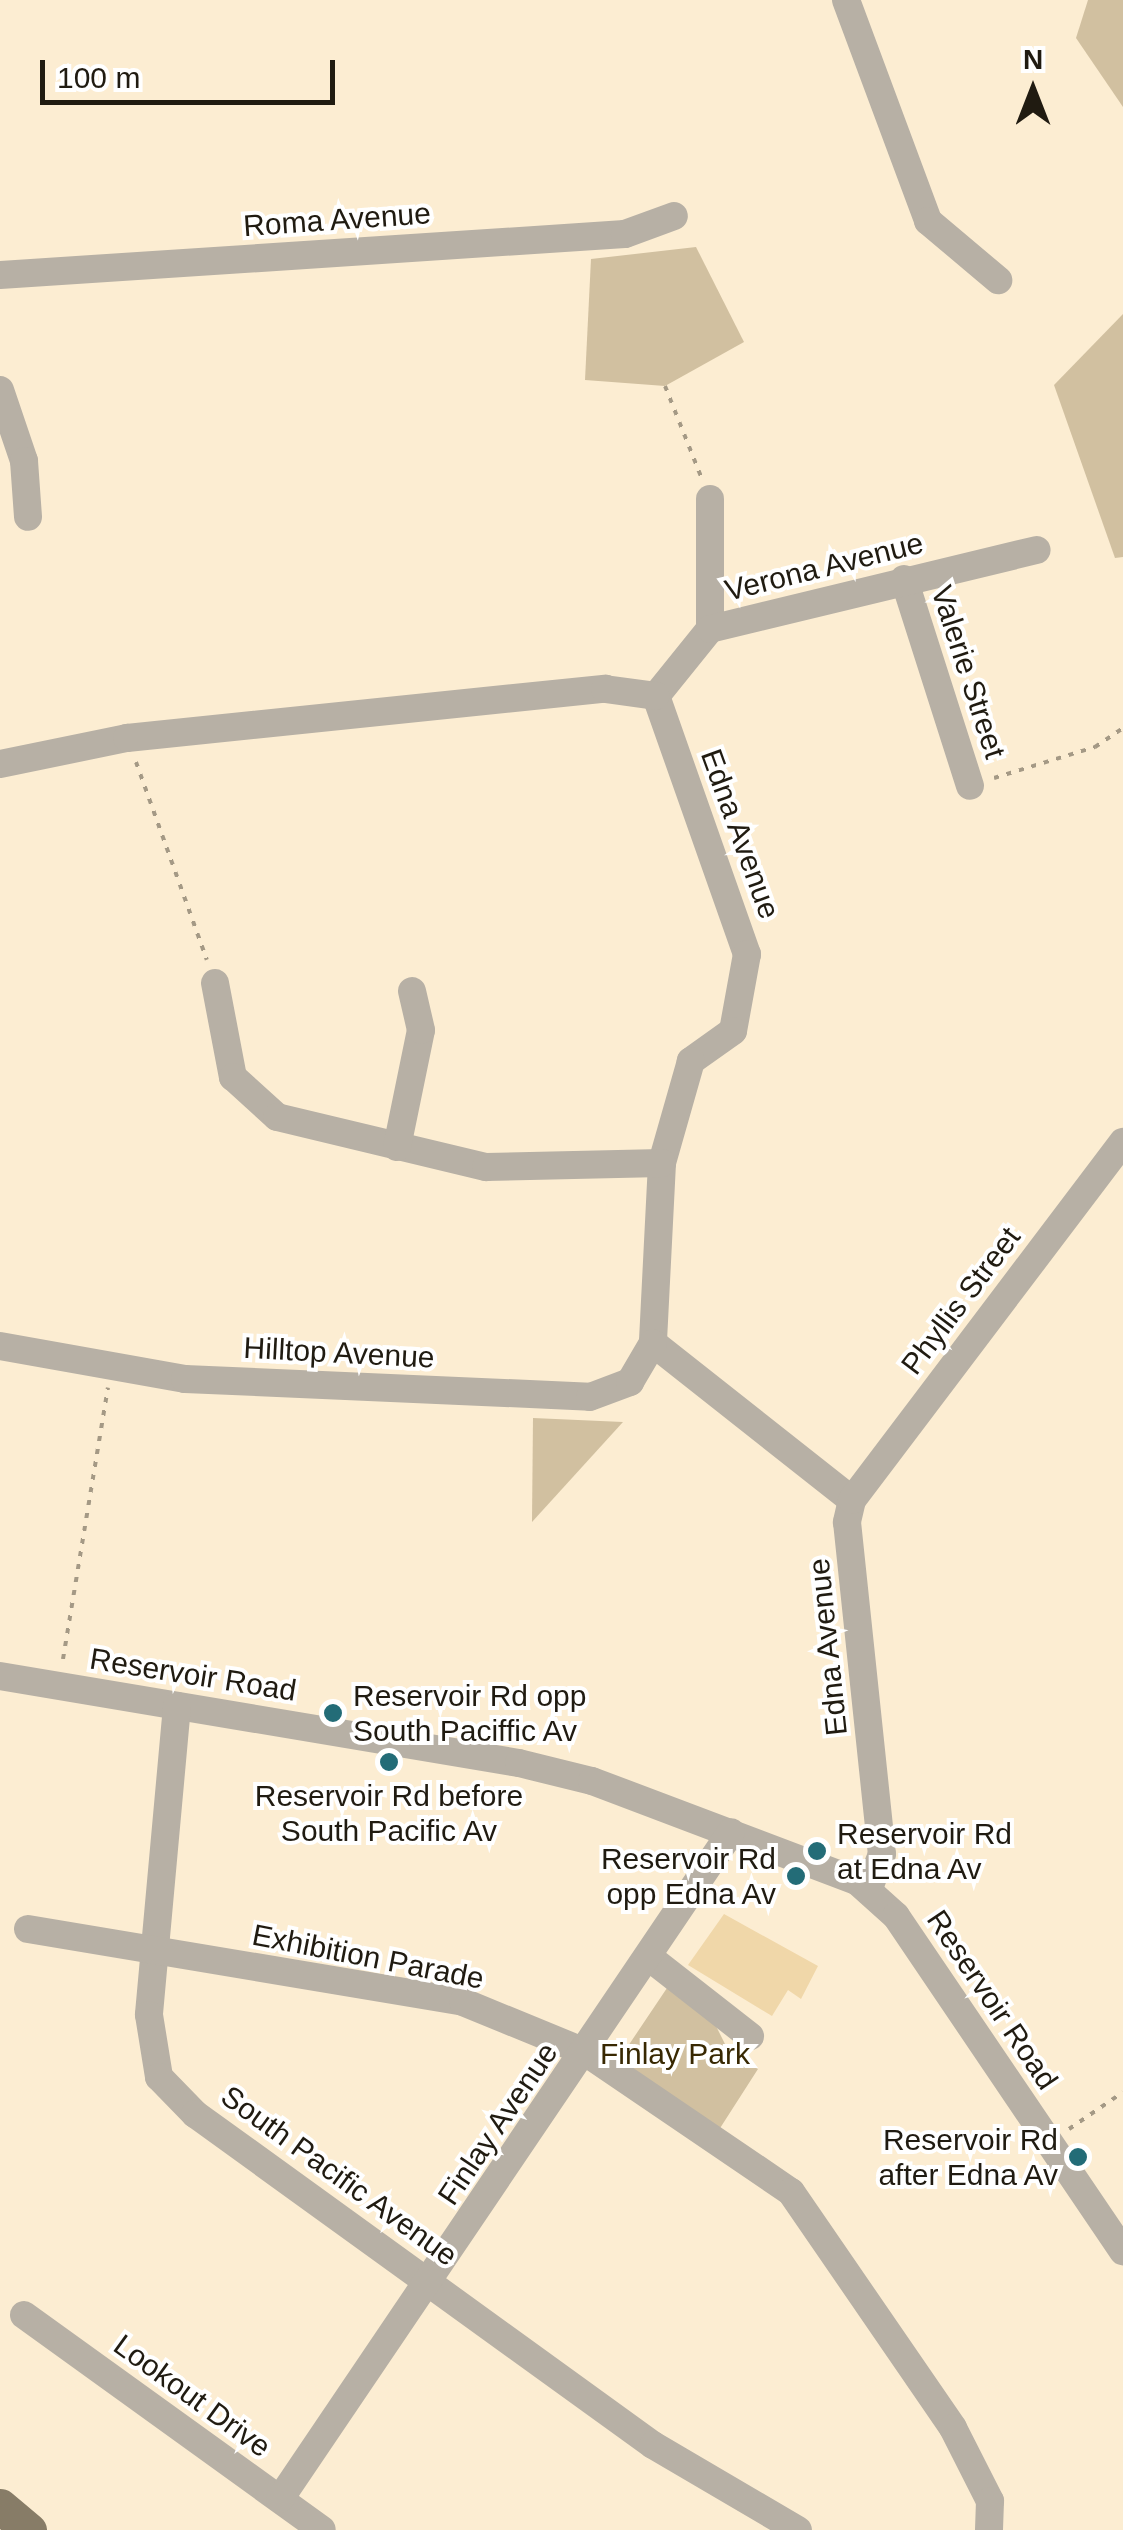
<!DOCTYPE html>
<style>
body{margin:0}
#map{position:relative;width:1123px;height:2530px;overflow:hidden;background:#fcedd2;font-family:Arial,sans-serif}
div>[style]{position:absolute}
.green>*{inset:0;background:#d1c0a0}
.building>*{inset:0;background:#f0d7a9}
.path>*{height:4px;margin-top:-2px;transform-origin:0;background:repeating-linear-gradient(90deg,#a49985 0 5px,transparent 0 13px)}
.minor>*{height:28px;margin:-14px;padding:0 14px;transform-origin:14px;border-radius:14px;background:#b7b0a5}
.major>*{height:35px;margin:-17.5px;padding:0 17.5px;transform-origin:17.5px;border-radius:17.5px;background:#877c67}
.dots>*{width:28px;height:28px;translate:-50% -50%;box-sizing:border-box;border:5px solid #fff;border-radius:50%}
span{translate:-50% -50%;white-space:nowrap;text-align:center;line-height:1.15;-webkit-text-stroke:8px #fff;paint-order:stroke}
.street-label{font-size:30px;color:#201b11}
.poi-label{font-size:30px;color:#201b11}
.left{translate:0 -50%;text-align:left}
.right{translate:-100% -50%;text-align:right}
.park-label{font-size:30px;color:#382802}
.north{position:absolute;left:983px;top:40px;width:100px;height:100px;-webkit-text-stroke:8px #fff;paint-order:stroke;rotate:0deg;font-size:28px;font-weight:700;line-height:40px;text-align:center;color:#201b11}
.north::after{content:'';display:block;margin:auto;width:35px;height:45px;background:#201b11;clip-path:polygon(50% 0,100% 100%,50% 72%,0 100%)}
.scale{position:absolute;left:40px;top:60px;width:295px;height:45px;box-sizing:border-box;border:5px solid #201b11;border-top:0;padding-left:12px;font-size:30px;line-height:35px;white-space:nowrap;color:#201b11;-webkit-text-stroke:8px #fff;paint-order:stroke}
</style>
<div id="map">
<div class="green">
<i style="clip-path:polygon(1088px 0,1123px 0,1123px 107px,1076px 38px)"></i>
<i style="clip-path:polygon(696px 247px,744px 342px,665px 386px,585px 380px,591px 259px)"></i>
<i style="clip-path:polygon(1123px 314px,1123px 557px,1115px 558px,1054px 385px)"></i>
<i style="clip-path:polygon(533px 1418px,623px 1422px,532px 1522px,532px 1521px)"></i>
<i style="clip-path:polygon(667px 1988px,712px 2018px,730px 2054px,758px 2069px,715px 2136px,618px 2061px)"></i>
</div>
<div class="building">
<i style="clip-path:polygon(724px 1914px,818px 1966px,801px 1999px,788px 1990px,772px 2016px,688px 1965px)"></i>
</div>
<div class="path">
<i style="left:665px;top:386px;width:100px;rotate:68.3deg"></i>
<i style="left:136px;top:762px;width:210px;rotate:70.3deg"></i>
<i style="left:994px;top:778px;width:106px;rotate:-17.1deg"></i>
<i style="left:1095px;top:747px;width:34px;rotate:-34deg"></i>
<i style="left:63px;top:1659px;width:275px;rotate:-80.6deg"></i>
<i style="left:1069px;top:2129px;width:65px;rotate:-34.4deg"></i>
</div>
<div class="minor">
<i style="left:846px;top:0;width:236px;rotate:69.6deg"></i>
<i style="left:928px;top:221px;width:92px;rotate:40.1deg"></i>
<i style="left:0;top:275px;width:626px;rotate:-3.75deg"></i>
<i style="left:625px;top:234px;width:52px;rotate:-20.2deg"></i>
<i style="left:0;top:390px;width:75px;rotate:71.3deg"></i>
<i style="left:24px;top:461px;width:56px;rotate:85.9deg"></i>
<i style="left:710px;top:499px;width:130px;rotate:90deg"></i>
<i style="left:904px;top:579px;width:217px;rotate:72.3deg"></i>
<i style="left:656px;top:696px;width:274px;rotate:70.6deg"></i>
<i style="left:747px;top:954px;width:78px;rotate:100.3deg"></i>
<i style="left:733px;top:1031px;width:52px;rotate:144.5deg"></i>
<i style="left:691px;top:1061px;width:106px;rotate:105.9deg"></i>
<i style="left:662px;top:1163px;width:180px;rotate:92.9deg"></i>
<i style="left:653px;top:1343px;width:253px;rotate:38.3deg"></i>
<i style="left:852px;top:1500px;width:23px;rotate:103deg"></i>
<i style="left:847px;top:1522px;width:334px;rotate:84deg"></i>
<i style="left:882px;top:1854px;width:39px;rotate:111deg"></i>
<i style="left:656px;top:696px;width:86px;rotate:-51.1deg"></i>
<i style="left:710px;top:629px;width:336px;rotate:-13.6deg"></i>
<i style="left:0;top:764px;width:130px;rotate:-11.6deg"></i>
<i style="left:127px;top:738px;width:481px;rotate:-5.9deg"></i>
<i style="left:605px;top:689px;width:51px;rotate:7.8deg"></i>
<i style="left:215px;top:983px;width:96px;rotate:79.2deg"></i>
<i style="left:233px;top:1077px;width:59px;rotate:42.3deg"></i>
<i style="left:277px;top:1117px;width:215px;rotate:13.5deg"></i>
<i style="left:486px;top:1167px;width:176px;rotate:-1.3deg"></i>
<i style="left:397px;top:1147px;width:119px;rotate:-78.4deg"></i>
<i style="left:421px;top:1030px;width:40px;rotate:-103deg"></i>
<i style="left:0;top:1346px;width:188px;rotate:10.1deg"></i>
<i style="left:185px;top:1379px;width:405px;rotate:2.5deg"></i>
<i style="left:590px;top:1397px;width:43px;rotate:-20.6deg"></i>
<i style="left:630px;top:1382px;width:45px;rotate:-59.5deg"></i>
<i style="left:852px;top:1500px;width:449px;rotate:-52.9deg"></i>
<i style="left:0;top:1676px;width:526px;rotate:9.52deg"></i>
<i style="left:519px;top:1763px;width:75px;rotate:13.9deg"></i>
<i style="left:592px;top:1781px;width:283px;rotate:20.7deg"></i>
<i style="left:857px;top:1881px;width:52px;rotate:41.9deg"></i>
<i style="left:896px;top:1916px;width:405px;rotate:55.9deg"></i>
<i style="left:177px;top:1706px;width:310px;rotate:95.2deg"></i>
<i style="left:149px;top:2015px;width:63px;rotate:80.8deg"></i>
<i style="left:159px;top:2077px;width:52px;rotate:45.8deg"></i>
<i style="left:195px;top:2114px;width:565px;rotate:35.86deg"></i>
<i style="left:653px;top:2445px;width:168px;rotate:30.4deg"></i>
<i style="left:28px;top:1929px;width:441px;rotate:9.5deg"></i>
<i style="left:463px;top:2002px;width:132px;rotate:22.3deg"></i>
<i style="left:585px;top:2052px;width:249px;rotate:34.2deg"></i>
<i style="left:791px;top:2192px;width:286px;rotate:55.5deg"></i>
<i style="left:953px;top:2428px;width:82px;rotate:63.1deg"></i>
<i style="left:990px;top:2501px;width:29px;rotate:92deg"></i>
<i style="left:650px;top:1958px;width:127px;rotate:38deg"></i>
<i style="left:24px;top:2315px;width:367px;rotate:35.8deg"></i>
<i style="left:280px;top:2499px;width:805px;rotate:-55.93deg"></i>
</div>
<div class="major">
<i style="left:0;top:2506px;width:38px;rotate:40deg"></i>
</div>
<div class="dots">
<i style="left:333px;top:1713px;background:#236c77"></i>
<i style="left:389px;top:1762px;background:#236c77"></i>
<i style="left:817px;top:1851px;background:#236c77"></i>
<i style="left:796px;top:1876px;background:#236c77"></i>
<i style="left:1078px;top:2157px;background:#236c77"></i>
</div>
<div class="street-label">
<span style="left:337px;top:220px;rotate:-4deg">Roma Avenue</span>
<span style="left:824px;top:567px;rotate:-14deg">Verona Avenue</span>
<span style="left:968px;top:672px;rotate:72deg">Valerie Street</span>
<span style="left:740px;top:834px;rotate:70deg">Edna Avenue</span>
<span style="left:961px;top:1301px;rotate:-53deg">Phyllis Street</span>
<span style="left:339px;top:1353px;rotate:3deg">Hilltop Avenue</span>
<span style="left:828px;top:1647px;rotate:-96deg">Edna Avenue</span>
<span style="left:193px;top:1675px;rotate:9deg">Reservoir Road</span>
<span style="left:368px;top:1957px;rotate:11deg">Exhibition Parade</span>
<span style="left:992px;top:2000px;rotate:56deg">Reservoir Road</span>
<span style="left:498px;top:2124px;rotate:-56deg">Finlay Avenue</span>
<span style="left:339px;top:2176px;rotate:36deg">South Pacific Avenue</span>
<span style="left:192px;top:2396px;rotate:36deg">Lookout Drive</span>
</div>
<div class="poi-label">
<span class="left" style="left:353px;top:1713px">Reservoir Rd opp<br>South Paciffic Av</span>
<span style="left:389px;top:1813px">Reservoir Rd before<br>South Pacific Av</span>
<span class="left" style="left:837px;top:1851px">Reservoir Rd<br>at Edna Av</span>
<span class="right" style="left:776px;top:1876px">Reservoir Rd<br>opp Edna Av</span>
<span class="right" style="left:1058px;top:2157px">Reservoir Rd<br>after Edna Av</span>
</div>
<div class="park-label">
<span style="left:675px;top:2054px">Finlay Park</span>
</div>
<div class="north">N</div>
<div class="scale">100 m</div>
</div>
